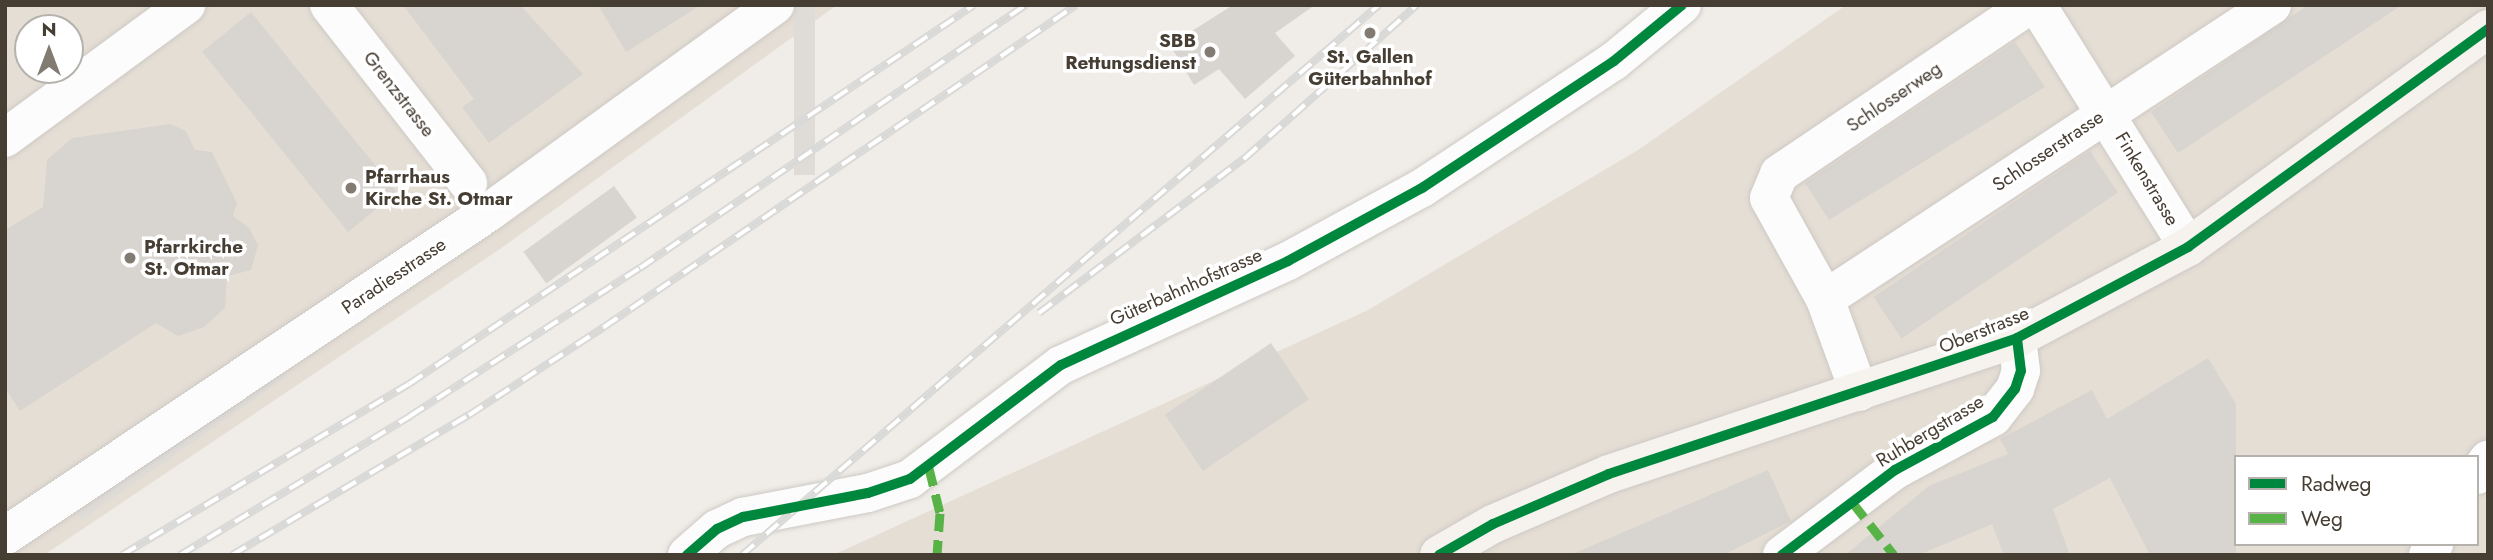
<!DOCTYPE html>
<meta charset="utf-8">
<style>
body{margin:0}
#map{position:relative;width:2493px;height:560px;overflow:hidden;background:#f0ede8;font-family:Jost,sans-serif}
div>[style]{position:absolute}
.residential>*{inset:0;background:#e5ded5}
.parking>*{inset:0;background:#dfdcd8;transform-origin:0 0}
.building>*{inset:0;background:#d8d4cf;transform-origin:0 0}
.roads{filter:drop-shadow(0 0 2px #cdc9c4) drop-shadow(0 0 2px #cdc9c4)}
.street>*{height:38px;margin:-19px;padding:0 19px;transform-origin:19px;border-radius:19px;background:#fdfcfc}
.secondary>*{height:38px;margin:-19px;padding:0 19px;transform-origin:19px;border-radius:19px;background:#f6f3ee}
.rail>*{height:8px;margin-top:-4px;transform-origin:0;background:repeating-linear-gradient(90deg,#fff 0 16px,#d9d9d8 0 32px);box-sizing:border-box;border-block:2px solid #d9d9d8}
.quiet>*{height:9px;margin-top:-4.5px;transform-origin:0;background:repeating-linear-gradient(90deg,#57b346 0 18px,transparent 0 27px)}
.cycleway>*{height:10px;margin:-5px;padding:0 5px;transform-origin:5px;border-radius:5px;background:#00873e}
.dots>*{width:19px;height:19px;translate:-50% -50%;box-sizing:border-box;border:4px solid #fff;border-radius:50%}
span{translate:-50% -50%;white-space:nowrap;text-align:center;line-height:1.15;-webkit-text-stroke:7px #fff;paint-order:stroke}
.poi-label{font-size:19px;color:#463d33;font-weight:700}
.right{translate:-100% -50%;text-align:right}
.left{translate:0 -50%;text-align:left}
.street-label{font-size:19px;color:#463d33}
.frame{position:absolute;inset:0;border:7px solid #463d33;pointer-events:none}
.legend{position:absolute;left:2234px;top:455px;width:245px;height:91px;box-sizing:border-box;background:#fff;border:2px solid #b5b1ad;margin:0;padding:9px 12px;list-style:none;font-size:21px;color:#463d33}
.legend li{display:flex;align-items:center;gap:14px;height:35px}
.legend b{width:35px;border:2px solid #b5b1ad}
.north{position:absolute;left:14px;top:14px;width:70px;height:70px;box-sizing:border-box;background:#fff;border:2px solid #b5b1ad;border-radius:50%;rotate:0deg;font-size:19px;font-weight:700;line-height:28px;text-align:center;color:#463d33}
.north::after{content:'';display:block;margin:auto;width:24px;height:32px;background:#827b72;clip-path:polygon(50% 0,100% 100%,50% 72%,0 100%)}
</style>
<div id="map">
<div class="residential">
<i style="clip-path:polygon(evenodd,5px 5px,837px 5px,500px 249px,44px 555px,5px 555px,5px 5px,28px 28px,70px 28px,70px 70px,28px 70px,28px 28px)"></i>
<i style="clip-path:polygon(evenodd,1846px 5px,2488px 5px,2488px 555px,833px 555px,1368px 310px,1638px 150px,1846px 5px,2236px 457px,2477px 457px,2477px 544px,2236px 544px,2236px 457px)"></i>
</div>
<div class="parking">
<i style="left:794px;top:5px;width:21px;height:170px"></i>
<i style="left:281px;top:366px;width:12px;height:252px;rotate:55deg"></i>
</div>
<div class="building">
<i style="clip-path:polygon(403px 5px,520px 5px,583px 74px,489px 143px,462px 107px,474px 99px)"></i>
<i style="clip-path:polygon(598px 5px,701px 5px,626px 52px)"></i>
<i style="clip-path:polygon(1233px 5px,1315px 5px,1275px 33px,1295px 56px,1245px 99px,1219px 69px,1194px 85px,1170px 45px)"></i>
<i style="clip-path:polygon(2308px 5px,2402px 5px,2178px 153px,2151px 112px)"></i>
<i style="left:251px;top:12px;width:232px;height:63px;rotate:51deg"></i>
<i style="clip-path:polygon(2015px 42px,2045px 87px,1829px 220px,1805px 183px)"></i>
<i style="clip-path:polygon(170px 124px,186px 131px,195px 150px,212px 152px,237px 203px,233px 216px,249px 228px,258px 245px,251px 270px,227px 276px,225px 308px,204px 327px,178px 336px,156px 323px,20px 411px,5px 388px,5px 230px,43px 207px,47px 160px,72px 138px)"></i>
<i style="left:2090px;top:151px;width:50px;height:261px;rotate:56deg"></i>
<i style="left:614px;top:186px;width:39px;height:112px;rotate:54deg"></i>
<i style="left:1271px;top:343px;width:68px;height:128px;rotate:56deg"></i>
<i style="clip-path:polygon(2208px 358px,2236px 404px,2236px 555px,2150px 555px,2110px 478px,2053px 509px,2070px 555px,2004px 555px,1992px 524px,1919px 555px,1845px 555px,1929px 486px,2008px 454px,2000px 439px,2092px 390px,2107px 419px)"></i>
<i style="clip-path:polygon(1768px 470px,1791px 521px,1723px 555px,1570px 555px)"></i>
</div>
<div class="roads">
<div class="street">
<i style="left:329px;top:5px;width:226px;rotate:52deg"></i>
<i style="left:2037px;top:5px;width:285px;rotate:58deg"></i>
<i style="left:5px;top:138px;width:225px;rotate:-36.3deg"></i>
<i style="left:1825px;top:299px;width:535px;rotate:-33.33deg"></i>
<i style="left:1859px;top:392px;width:99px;rotate:-110.1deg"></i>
<i style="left:1825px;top:299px;width:115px;rotate:-119deg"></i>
<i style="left:1769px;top:198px;width:26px;rotate:-67deg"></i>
<i style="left:1779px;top:174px;width:303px;rotate:-34deg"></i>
<i style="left:2477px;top:475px;width:19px;rotate:-54deg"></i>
<i style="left:5px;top:536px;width:582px;rotate:-33.8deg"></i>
<i style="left:489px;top:212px;width:353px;rotate:-35.9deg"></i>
<i style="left:687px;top:555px;width:40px;rotate:-41deg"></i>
<i style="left:717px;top:529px;width:29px;rotate:-25deg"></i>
<i style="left:743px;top:517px;width:127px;rotate:-10.9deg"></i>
<i style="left:868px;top:493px;width:44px;rotate:-18.4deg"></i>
<i style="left:910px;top:479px;width:189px;rotate:-37.1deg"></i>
<i style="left:1061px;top:365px;width:250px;rotate:-24.6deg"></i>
<i style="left:1288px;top:261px;width:153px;rotate:-28.6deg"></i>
<i style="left:1422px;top:188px;width:230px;rotate:-33.5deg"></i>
<i style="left:1614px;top:61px;width:88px;rotate:-39.5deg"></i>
<i style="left:1782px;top:555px;width:141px;rotate:-37deg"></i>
<i style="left:1895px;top:470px;width:111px;rotate:-28.4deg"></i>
<i style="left:1993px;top:417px;width:36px;rotate:-52deg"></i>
<i style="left:2015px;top:389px;width:19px;rotate:-72deg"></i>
<i style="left:2021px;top:371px;width:33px;rotate:-97deg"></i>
<i style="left:2428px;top:555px;width:13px;rotate:-61deg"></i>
</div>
<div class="secondary">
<i style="left:1439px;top:555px;width:62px;rotate:-29.9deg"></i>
<i style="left:1493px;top:524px;width:126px;rotate:-23.3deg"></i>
<i style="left:1609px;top:474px;width:430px;rotate:-18.4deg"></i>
<i style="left:2017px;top:338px;width:194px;rotate:-28deg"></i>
<i style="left:2188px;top:247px;width:371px;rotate:-36deg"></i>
</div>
</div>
<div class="rail">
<i style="left:1039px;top:313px;width:258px;rotate:-37deg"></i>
<i style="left:1245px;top:158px;width:230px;rotate:-41.7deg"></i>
<i style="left:122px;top:555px;width:334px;rotate:-30.8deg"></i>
<i style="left:409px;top:384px;width:680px;rotate:-33.85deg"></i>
<i style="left:180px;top:555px;width:269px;rotate:-31.1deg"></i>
<i style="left:410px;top:416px;width:274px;rotate:-32.8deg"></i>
<i style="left:640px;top:268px;width:467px;rotate:-34.3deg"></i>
<i style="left:232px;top:555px;width:275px;rotate:-30.6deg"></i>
<i style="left:469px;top:415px;width:161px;rotate:-33.1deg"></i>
<i style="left:604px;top:327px;width:571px;rotate:-34.3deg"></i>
<i style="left:742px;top:555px;width:842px;rotate:-40.81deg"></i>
</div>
<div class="quiet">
<i style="left:929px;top:468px;width:46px;rotate:76.3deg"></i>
<i style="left:940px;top:513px;width:42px;rotate:94.1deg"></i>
<i style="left:1853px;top:503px;width:66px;rotate:51.7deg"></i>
</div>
<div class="cycleway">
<i style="left:687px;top:555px;width:40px;rotate:-41deg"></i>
<i style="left:717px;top:529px;width:29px;rotate:-25deg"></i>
<i style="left:743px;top:517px;width:127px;rotate:-10.9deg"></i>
<i style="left:868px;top:493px;width:44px;rotate:-18.4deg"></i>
<i style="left:910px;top:479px;width:189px;rotate:-37.1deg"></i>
<i style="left:1061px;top:365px;width:250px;rotate:-24.6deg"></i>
<i style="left:1288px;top:261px;width:153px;rotate:-28.6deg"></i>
<i style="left:1422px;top:188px;width:230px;rotate:-33.5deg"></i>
<i style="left:1614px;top:61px;width:88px;rotate:-39.5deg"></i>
<i style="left:1439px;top:555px;width:62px;rotate:-29.9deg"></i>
<i style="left:1493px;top:524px;width:126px;rotate:-23.3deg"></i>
<i style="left:1609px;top:474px;width:430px;rotate:-18.4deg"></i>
<i style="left:2017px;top:338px;width:194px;rotate:-28deg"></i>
<i style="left:2188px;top:247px;width:371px;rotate:-36deg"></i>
<i style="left:1782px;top:555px;width:141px;rotate:-37deg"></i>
<i style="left:1895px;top:470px;width:111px;rotate:-28.4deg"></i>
<i style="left:1993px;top:417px;width:36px;rotate:-52deg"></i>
<i style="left:2015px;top:389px;width:19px;rotate:-72deg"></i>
<i style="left:2021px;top:371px;width:33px;rotate:-97deg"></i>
</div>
<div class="dots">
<i style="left:1370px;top:33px;background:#827b72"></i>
<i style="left:1210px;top:52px;background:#827b72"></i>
<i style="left:351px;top:188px;background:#827b72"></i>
<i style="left:130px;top:258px;background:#827b72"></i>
</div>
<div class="poi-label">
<span class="right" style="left:1196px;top:52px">SBB<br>Rettungsdienst</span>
<span style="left:1370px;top:68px">St. Gallen<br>Güterbahnhof</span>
<span class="left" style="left:365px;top:188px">Pfarrhaus<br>Kirche St. Otmar</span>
<span class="left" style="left:144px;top:258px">Pfarrkirche<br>St. Otmar</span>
</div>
<div class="street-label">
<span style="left:399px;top:94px;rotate:52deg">Grenzstrasse</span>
<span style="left:1894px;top:97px;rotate:-34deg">Schlosserweg</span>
<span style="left:2048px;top:151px;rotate:-34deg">Schlosserstrasse</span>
<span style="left:2147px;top:179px;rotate:59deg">Finkenstrasse</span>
<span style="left:394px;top:276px;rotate:-34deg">Paradiesstrasse</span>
<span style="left:1186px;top:287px;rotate:-24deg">Güterbahnhofstrasse</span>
<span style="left:1984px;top:330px;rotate:-22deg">Oberstrasse</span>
<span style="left:1930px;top:431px;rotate:-31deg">Ruhbergstrasse</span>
</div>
<div class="frame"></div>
<ul class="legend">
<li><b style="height:9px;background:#00873e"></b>Radweg</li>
<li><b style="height:9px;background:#57b346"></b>Weg</li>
</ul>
<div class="north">N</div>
</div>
